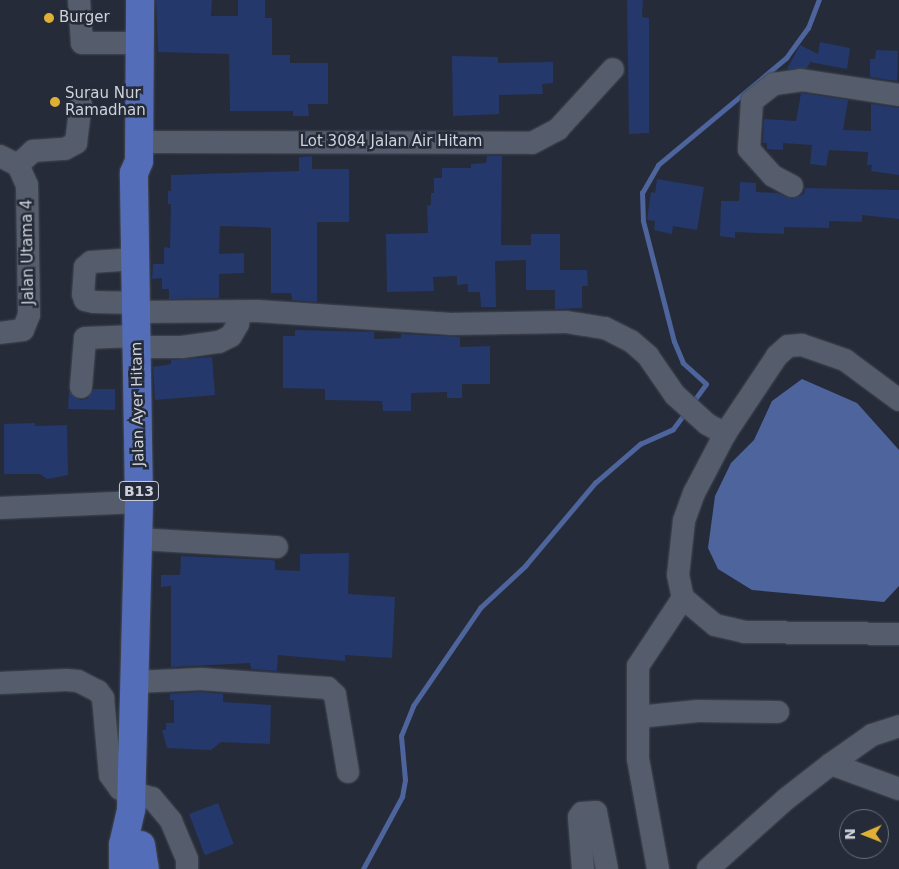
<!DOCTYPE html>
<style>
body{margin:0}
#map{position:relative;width:899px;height:869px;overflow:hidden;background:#252b38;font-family:"DejaVu Sans",sans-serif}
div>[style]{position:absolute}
.water>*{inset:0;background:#4e649c}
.stream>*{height:4.5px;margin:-2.25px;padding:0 2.25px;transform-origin:2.25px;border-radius:2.25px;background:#4e649c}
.building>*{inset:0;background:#25386c;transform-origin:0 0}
.roads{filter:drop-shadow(0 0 1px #444853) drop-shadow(0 0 1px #444853)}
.minor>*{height:22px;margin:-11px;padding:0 11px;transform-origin:11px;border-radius:11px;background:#555c6b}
.major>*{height:28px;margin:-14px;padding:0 14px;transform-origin:14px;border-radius:14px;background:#536db8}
.dots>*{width:14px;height:14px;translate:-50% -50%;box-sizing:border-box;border:2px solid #252b38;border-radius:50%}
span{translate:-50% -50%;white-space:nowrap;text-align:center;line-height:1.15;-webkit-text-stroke:5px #252b38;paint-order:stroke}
.shield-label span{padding:1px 4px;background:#252b38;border:1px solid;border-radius:4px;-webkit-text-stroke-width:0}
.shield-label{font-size:14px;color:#ced2da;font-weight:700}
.poi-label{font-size:15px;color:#ced2da}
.left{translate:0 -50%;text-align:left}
.street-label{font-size:15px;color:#ced2da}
.north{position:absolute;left:839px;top:809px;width:50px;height:50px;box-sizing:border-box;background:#252b38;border:1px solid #696e79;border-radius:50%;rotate:269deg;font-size:14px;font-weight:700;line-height:20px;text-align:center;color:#ced2da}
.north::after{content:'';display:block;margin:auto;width:18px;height:22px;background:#dfb034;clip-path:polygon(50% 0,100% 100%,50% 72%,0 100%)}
</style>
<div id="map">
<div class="water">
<i style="clip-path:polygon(802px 379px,857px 403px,899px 450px,899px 586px,884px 602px,752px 590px,718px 569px,708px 548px,715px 496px,731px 463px,754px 440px,772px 401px)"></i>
</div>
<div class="stream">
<i style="left:693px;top:402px;width:22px;rotate:-54deg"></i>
<i style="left:706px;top:384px;width:31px;rotate:-138deg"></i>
<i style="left:683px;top:363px;width:23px;rotate:-113deg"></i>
<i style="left:674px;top:342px;width:125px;rotate:-104.4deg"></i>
<i style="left:643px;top:221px;width:28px;rotate:-92deg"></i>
<i style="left:642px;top:193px;width:32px;rotate:-60deg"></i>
<i style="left:658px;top:165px;width:167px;rotate:-39.9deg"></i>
<i style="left:786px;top:58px;width:37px;rotate:-54deg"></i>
<i style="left:808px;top:28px;width:30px;rotate:-69deg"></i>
<i style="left:363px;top:869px;width:82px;rotate:-61.6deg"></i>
<i style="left:402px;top:797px;width:17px;rotate:-80deg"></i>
<i style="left:405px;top:780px;width:44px;rotate:-95.2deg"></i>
<i style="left:401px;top:736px;width:32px;rotate:-68deg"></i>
<i style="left:413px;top:706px;width:119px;rotate:-55.6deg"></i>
<i style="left:480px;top:608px;width:62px;rotate:-43deg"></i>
<i style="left:525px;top:566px;width:109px;rotate:-49.9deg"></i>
<i style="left:595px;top:483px;width:60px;rotate:-40.9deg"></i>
<i style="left:640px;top:444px;width:36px;rotate:-24deg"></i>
<i style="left:673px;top:429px;width:20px;rotate:-53deg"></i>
</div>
<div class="building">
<i style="clip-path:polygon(156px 0,212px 0,211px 16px,238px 16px,238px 0,265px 0,265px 18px,272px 18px,272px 55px,290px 55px,290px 63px,328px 63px,328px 104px,308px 104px,309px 116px,293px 116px,293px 111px,230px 111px,229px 54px,158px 52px)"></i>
<i style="clip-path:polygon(627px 0,643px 0,642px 17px,649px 18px,649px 133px,629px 134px)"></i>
<i style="clip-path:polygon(820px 42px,850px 48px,847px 69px,810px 62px,807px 68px,787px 69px,800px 45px,818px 54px)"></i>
<i style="clip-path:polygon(876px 50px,898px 51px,897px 81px,870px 77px,870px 59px,875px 59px)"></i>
<i style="clip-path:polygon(452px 56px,498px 57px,498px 63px,553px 62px,553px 83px,542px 84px,543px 94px,499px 95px,499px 114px,453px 116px)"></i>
<i style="clip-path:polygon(801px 93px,848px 100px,843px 130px,871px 131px,871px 104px,899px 108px,899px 175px,871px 171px,872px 165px,867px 165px,868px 152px,829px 150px,826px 166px,810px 164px,812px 145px,783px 143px,783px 150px,767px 149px,767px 143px,763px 143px,764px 119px,796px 121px)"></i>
<i style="clip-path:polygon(312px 156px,312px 169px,349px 169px,349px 222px,317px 222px,317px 302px,292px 300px,291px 293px,271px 293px,271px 228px,257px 227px,220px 226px,219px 254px,244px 253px,244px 273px,219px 274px,219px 298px,169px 299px,169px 289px,162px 289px,162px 278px,152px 279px,153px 264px,164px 264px,164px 247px,170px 248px,171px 204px,168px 204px,168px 191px,171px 191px,171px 175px,299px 171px,299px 157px)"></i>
<i style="clip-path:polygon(487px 156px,502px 156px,501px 245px,531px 245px,531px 234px,560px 234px,560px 270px,587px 270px,588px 286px,582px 286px,582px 308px,555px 309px,555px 290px,526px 290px,526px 260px,495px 261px,496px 307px,481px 307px,480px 292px,468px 292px,468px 284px,457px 285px,457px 276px,433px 277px,434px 291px,387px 292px,386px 234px,428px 233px,427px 206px,431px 205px,431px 193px,434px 193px,434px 178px,442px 178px,442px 168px,471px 168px,471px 164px,486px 163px)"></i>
<i style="clip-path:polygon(657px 179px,704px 187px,697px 230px,673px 226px,672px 234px,654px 230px,655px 221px,647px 220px,651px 192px,655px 193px)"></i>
<i style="clip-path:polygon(740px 182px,756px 183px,756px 192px,777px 193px,792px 199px,804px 194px,805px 188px,899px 190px,899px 219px,862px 215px,862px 222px,829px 221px,829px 228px,784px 227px,784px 234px,735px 232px,735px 238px,720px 236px,721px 201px,739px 201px)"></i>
<i style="clip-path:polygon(295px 330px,374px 332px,374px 339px,401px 338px,401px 334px,460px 337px,460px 347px,490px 346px,490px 384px,462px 384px,462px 398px,447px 398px,447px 392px,411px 393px,411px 411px,383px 411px,382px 401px,325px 400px,325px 389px,283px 388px,283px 336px,295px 336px)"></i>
<i style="clip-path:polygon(212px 357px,215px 395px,155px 400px,153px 367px,171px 364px,171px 360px)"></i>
<i style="clip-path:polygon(94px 389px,115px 389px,115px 410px,68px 409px,69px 391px,80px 400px,87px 399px)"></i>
<i style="clip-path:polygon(35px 423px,35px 426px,67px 425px,68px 475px,47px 479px,40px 474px,4px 474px,4px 424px)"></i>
<i style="clip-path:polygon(349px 553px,348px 594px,395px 597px,392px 658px,345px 655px,345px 661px,278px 655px,277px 671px,251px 669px,250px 663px,171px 667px,171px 586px,161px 587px,161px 575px,180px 575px,181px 556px,272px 560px,275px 561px,275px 570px,300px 571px,300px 554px)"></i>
<i style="clip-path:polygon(201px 692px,223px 694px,223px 702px,271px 705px,270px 744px,221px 742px,211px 750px,167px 748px,162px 730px,166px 730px,166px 723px,174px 723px,174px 700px,170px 700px,170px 694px)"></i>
<i style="left:218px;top:803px;width:44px;height:31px;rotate:69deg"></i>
</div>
<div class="roads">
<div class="minor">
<i style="left:79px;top:0;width:43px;rotate:86deg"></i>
<i style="left:82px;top:43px;width:43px"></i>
<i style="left:139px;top:142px;width:393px;rotate:0.1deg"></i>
<i style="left:532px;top:143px;width:30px;rotate:-28deg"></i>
<i style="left:558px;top:129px;width:81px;rotate:-47.5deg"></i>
<i style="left:0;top:156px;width:20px;rotate:27deg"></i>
<i style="left:18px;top:165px;width:22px;rotate:66deg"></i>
<i style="left:27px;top:185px;width:130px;rotate:89.1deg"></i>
<i style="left:29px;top:315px;width:16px;rotate:112deg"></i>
<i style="left:23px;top:330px;width:23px;rotate:173deg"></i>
<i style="left:18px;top:165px;width:21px;rotate:-43deg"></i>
<i style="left:33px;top:151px;width:32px;rotate:-4deg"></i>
<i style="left:65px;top:149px;width:13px;rotate:-29deg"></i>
<i style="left:76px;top:143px;width:39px;rotate:-83deg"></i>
<i style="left:792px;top:186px;width:21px;rotate:-152deg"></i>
<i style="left:773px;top:176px;width:36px;rotate:-132deg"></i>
<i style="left:749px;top:149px;width:48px;rotate:-86.4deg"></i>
<i style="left:752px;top:101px;width:28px;rotate:-38deg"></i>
<i style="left:774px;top:84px;width:27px;rotate:-8deg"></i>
<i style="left:801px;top:80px;width:99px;rotate:8.7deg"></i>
<i style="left:135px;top:259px;width:44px;rotate:176.1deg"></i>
<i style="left:91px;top:262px;width:8px;rotate:140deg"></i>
<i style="left:85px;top:267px;width:27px;rotate:94deg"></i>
<i style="left:83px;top:294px;width:6px;rotate:72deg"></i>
<i style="left:85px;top:300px;width:9px;rotate:13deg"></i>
<i style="left:94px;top:302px;width:42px;rotate:1.4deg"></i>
<i style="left:136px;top:312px;width:121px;rotate:-0.5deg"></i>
<i style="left:257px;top:311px;width:194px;rotate:3.8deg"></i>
<i style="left:451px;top:324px;width:115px;rotate:-1deg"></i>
<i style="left:566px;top:322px;width:39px;rotate:9deg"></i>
<i style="left:605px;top:328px;width:29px;rotate:27deg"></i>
<i style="left:631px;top:341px;width:23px;rotate:41deg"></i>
<i style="left:648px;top:356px;width:47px;rotate:55.3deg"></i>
<i style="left:675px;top:395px;width:43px;rotate:42.2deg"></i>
<i style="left:707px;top:424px;width:21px;rotate:29deg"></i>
<i style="left:137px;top:347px;width:45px"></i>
<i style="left:182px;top:347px;width:37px;rotate:-8deg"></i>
<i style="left:219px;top:342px;width:13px;rotate:-27deg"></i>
<i style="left:231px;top:336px;width:14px;rotate:-60deg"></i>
<i style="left:238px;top:324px;width:13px;rotate:-81deg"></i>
<i style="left:81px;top:387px;width:49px;rotate:-85.3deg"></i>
<i style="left:85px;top:338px;width:51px;rotate:-2.2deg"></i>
<i style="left:899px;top:400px;width:67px;rotate:-143.5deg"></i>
<i style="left:845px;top:360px;width:46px;rotate:-160.8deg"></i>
<i style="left:802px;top:345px;width:14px;rotate:176deg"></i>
<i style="left:788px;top:346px;width:15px;rotate:138deg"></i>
<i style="left:777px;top:356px;width:94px;rotate:123.7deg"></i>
<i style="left:725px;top:434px;width:67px;rotate:117.7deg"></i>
<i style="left:694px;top:493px;width:30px;rotate:110deg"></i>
<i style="left:684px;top:521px;width:54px;rotate:96.3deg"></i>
<i style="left:678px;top:575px;width:24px;rotate:78deg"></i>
<i style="left:683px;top:598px;width:42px;rotate:40.2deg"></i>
<i style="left:715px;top:625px;width:31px;rotate:13deg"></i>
<i style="left:745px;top:632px;width:154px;rotate:0.7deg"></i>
<i style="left:0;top:508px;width:139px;rotate:-2.5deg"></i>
<i style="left:138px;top:539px;width:139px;rotate:3.3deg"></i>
<i style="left:135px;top:682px;width:66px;rotate:-2.6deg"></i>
<i style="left:201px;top:679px;width:127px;rotate:4.1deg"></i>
<i style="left:328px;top:688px;width:10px;rotate:45deg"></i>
<i style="left:335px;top:695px;width:78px;rotate:80.4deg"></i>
<i style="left:0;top:683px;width:66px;rotate:-2.6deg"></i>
<i style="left:66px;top:680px;width:12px;rotate:5deg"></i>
<i style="left:78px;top:681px;width:22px;rotate:27deg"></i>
<i style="left:98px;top:691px;width:9px;rotate:54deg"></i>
<i style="left:103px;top:698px;width:77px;rotate:84.8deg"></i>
<i style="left:110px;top:775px;width:17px;rotate:54deg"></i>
<i style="left:120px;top:789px;width:33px;rotate:16deg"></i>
<i style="left:152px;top:798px;width:30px;rotate:50deg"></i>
<i style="left:171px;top:821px;width:41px;rotate:67.2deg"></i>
<i style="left:187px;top:859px;width:10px;rotate:90deg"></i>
<i style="left:638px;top:717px;width:60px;rotate:-5.7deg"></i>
<i style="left:698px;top:711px;width:80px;rotate:0.7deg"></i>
<i style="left:831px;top:764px;width:72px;rotate:20.2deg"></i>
<i style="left:583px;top:869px;width:52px;rotate:-94.4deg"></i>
<i style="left:579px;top:817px;width:5px;rotate:-53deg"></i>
<i style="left:582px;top:813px;width:14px;rotate:-4deg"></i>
<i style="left:596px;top:812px;width:58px;rotate:79.1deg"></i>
<i style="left:658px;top:869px;width:112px;rotate:-100.3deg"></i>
<i style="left:638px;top:759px;width:93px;rotate:-90deg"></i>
<i style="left:638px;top:666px;width:82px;rotate:-56.5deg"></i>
<i style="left:708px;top:869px;width:105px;rotate:-41.9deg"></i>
<i style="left:786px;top:799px;width:57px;rotate:-37.9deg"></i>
<i style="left:831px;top:764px;width:50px;rotate:-35.3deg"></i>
<i style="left:872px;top:735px;width:28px;rotate:-18deg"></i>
</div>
<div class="major">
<i style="left:141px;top:845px;width:24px;rotate:81deg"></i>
<i style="left:123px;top:869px;width:24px;rotate:-90deg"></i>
<i style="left:123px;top:845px;width:37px;rotate:-77deg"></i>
<i style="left:131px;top:809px;width:307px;rotate:-88.5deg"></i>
<i style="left:139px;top:502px;width:329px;rotate:-90.9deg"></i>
<i style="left:134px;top:173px;width:13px;rotate:-67deg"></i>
<i style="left:139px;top:161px;width:161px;rotate:-89.6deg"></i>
</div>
</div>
<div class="dots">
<i style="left:49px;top:18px;background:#dfb034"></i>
<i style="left:55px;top:102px;background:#dfb034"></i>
</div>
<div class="shield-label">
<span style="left:139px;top:491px">B13</span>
</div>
<div class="poi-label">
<span class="left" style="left:59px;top:18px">Burger</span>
<span class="left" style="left:65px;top:102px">Surau Nur<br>Ramadhan</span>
</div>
<div class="street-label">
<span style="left:391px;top:142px">Lot 3084 Jalan Air Hitam</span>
<span style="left:28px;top:252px;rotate:-91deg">Jalan Utama 4</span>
<span style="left:138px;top:404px;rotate:-91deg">Jalan Ayer Hitam</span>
</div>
<div class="north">N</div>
</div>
